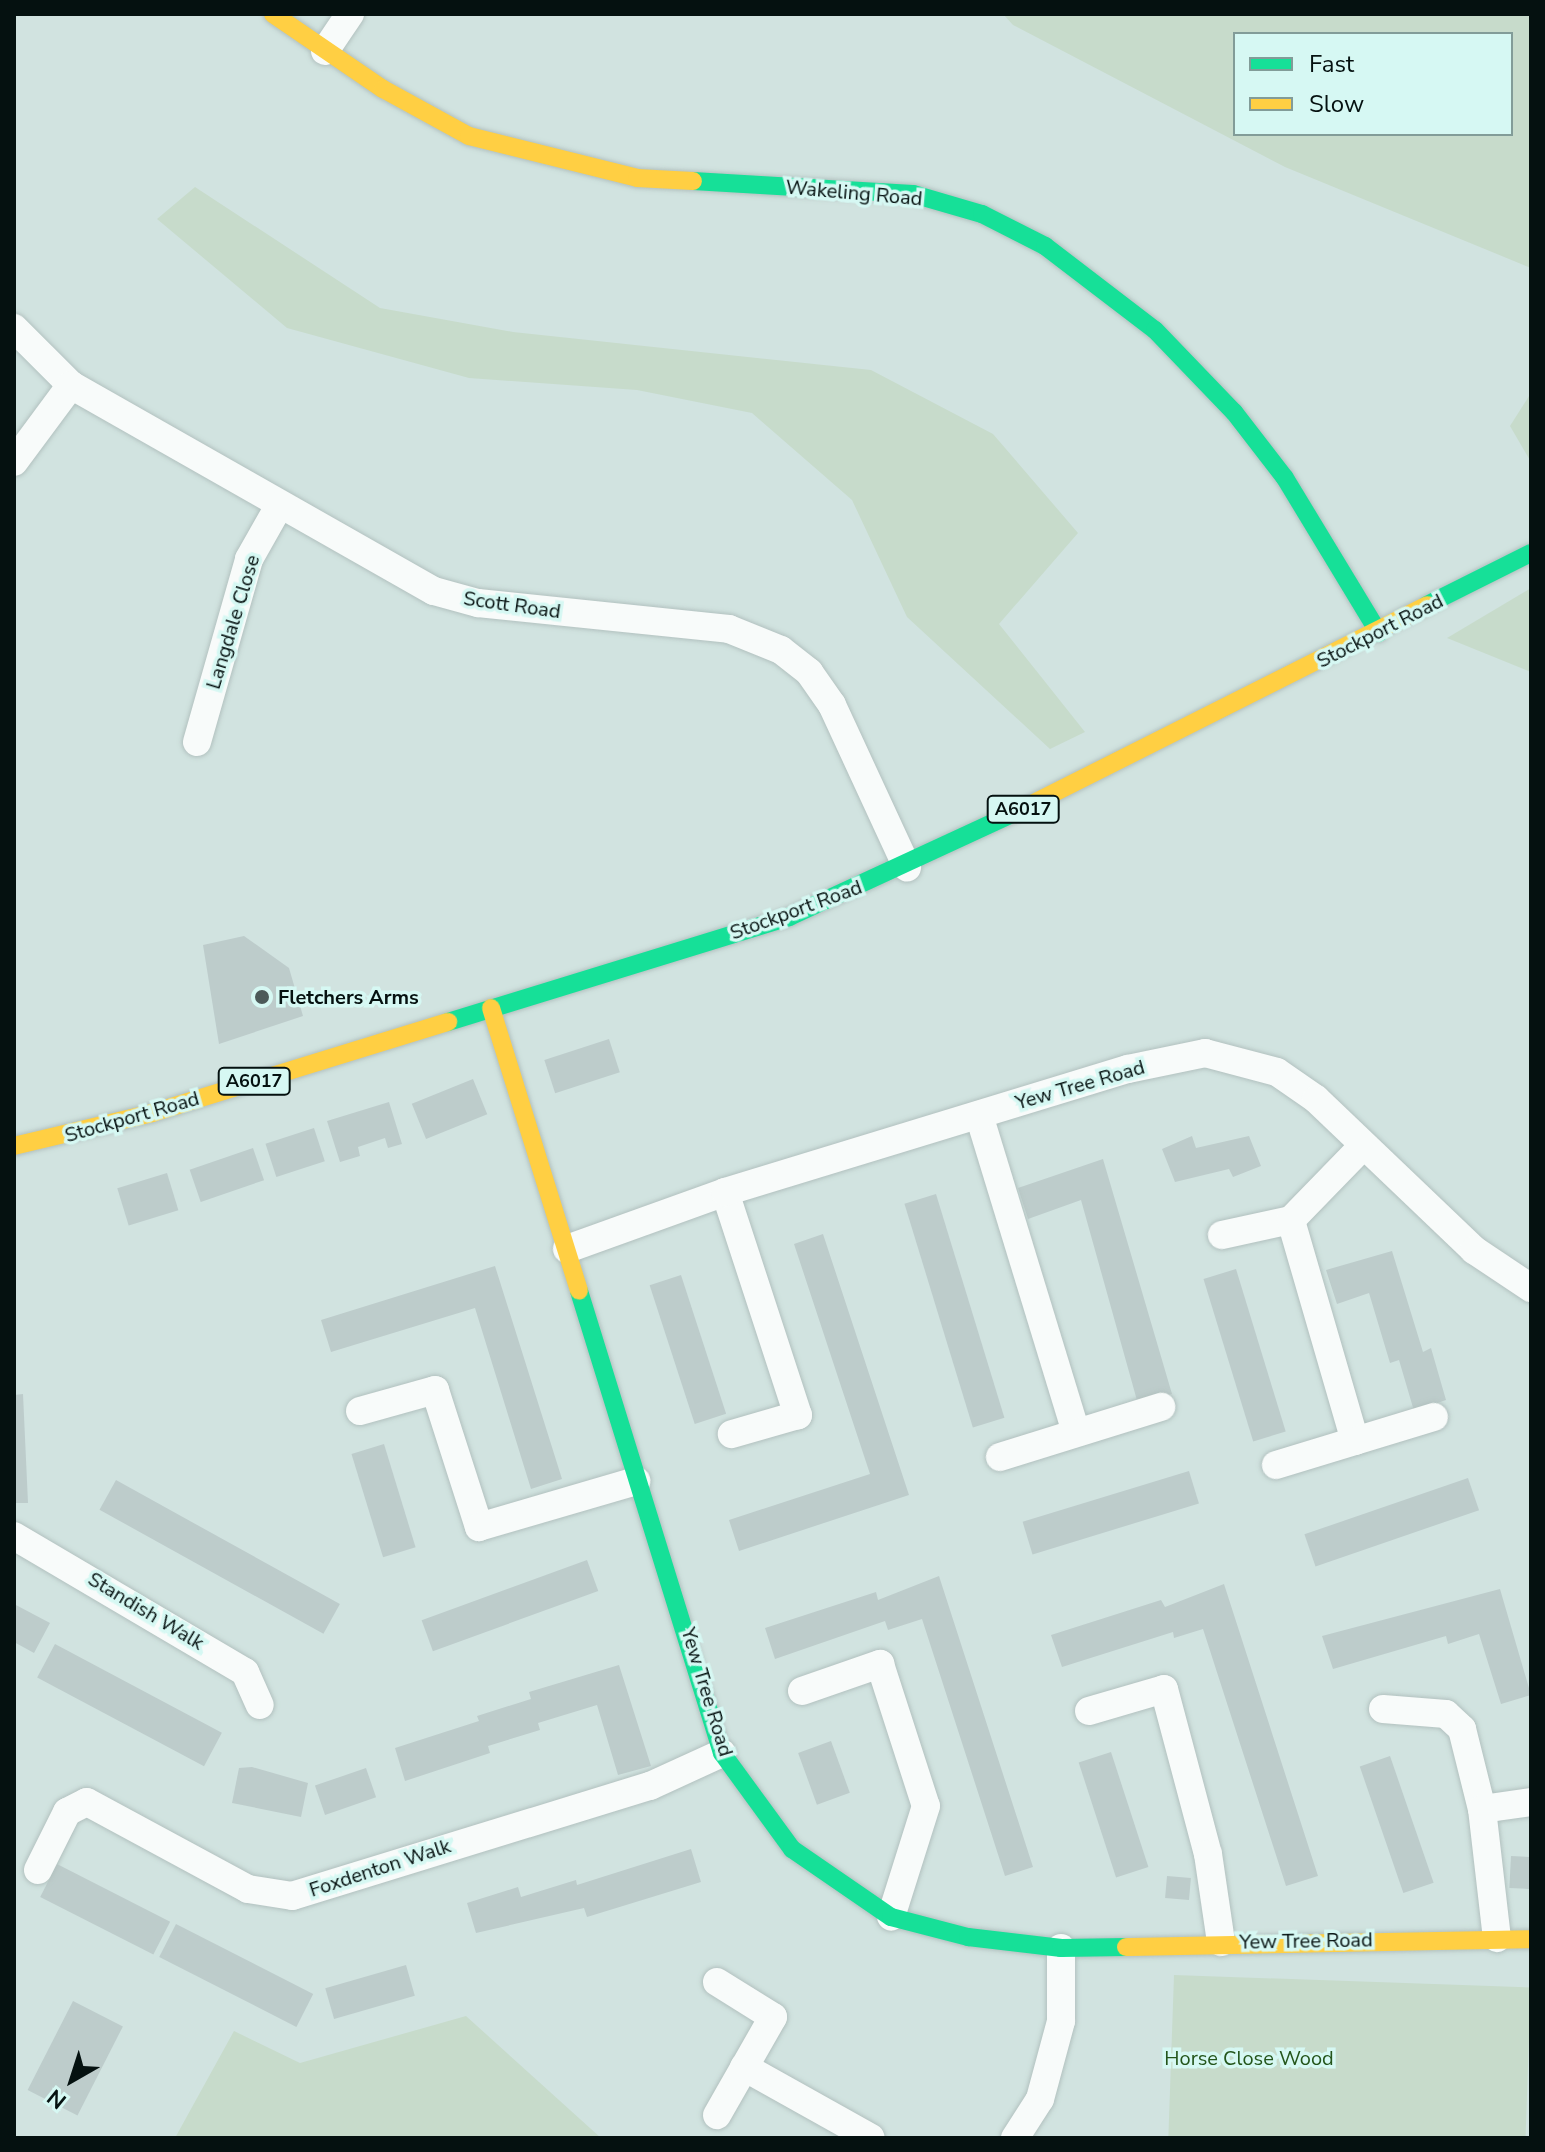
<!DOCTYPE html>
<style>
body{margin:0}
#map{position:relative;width:1545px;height:2152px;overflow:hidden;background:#d1e3e0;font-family:"Nunito Sans",sans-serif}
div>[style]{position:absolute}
.green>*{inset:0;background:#c7dbcb;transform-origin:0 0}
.building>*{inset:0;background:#bdcccb;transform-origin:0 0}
.roads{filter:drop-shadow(0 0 2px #b2c1bf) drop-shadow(0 0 2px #b2c1bf)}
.street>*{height:28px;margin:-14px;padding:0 14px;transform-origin:14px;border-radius:14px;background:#f8fbfa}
.fast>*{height:18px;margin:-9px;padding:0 9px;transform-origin:9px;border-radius:9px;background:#16e098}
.slow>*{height:18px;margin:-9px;padding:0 9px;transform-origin:9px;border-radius:9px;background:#ffcf43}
.dots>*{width:22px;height:22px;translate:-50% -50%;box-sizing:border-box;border:4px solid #d6f8f3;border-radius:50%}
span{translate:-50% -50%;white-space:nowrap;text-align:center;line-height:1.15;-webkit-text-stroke:7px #d6f8f3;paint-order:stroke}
.shield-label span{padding:2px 6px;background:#d6f8f3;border:2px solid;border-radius:6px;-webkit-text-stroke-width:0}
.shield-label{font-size:18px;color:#051110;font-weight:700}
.street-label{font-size:20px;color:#051110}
.poi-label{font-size:20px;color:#051110;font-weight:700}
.left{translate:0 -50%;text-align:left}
.park-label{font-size:20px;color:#24551b}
.frame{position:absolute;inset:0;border:16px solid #051110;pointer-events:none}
.legend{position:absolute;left:1233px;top:32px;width:280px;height:104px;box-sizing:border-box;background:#d6f8f3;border:2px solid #829c98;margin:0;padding:10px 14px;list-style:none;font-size:24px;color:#051110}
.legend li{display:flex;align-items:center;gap:16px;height:40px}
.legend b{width:40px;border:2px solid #829c98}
.north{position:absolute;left:32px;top:2040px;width:80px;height:80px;-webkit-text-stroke:6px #d6f8f3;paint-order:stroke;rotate:219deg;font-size:22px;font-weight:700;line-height:32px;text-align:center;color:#051110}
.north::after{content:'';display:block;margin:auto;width:28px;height:36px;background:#051110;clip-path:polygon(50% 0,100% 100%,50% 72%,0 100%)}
</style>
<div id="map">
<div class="green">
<i style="clip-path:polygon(evenodd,1003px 14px,1531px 14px,1531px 268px,1285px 167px,1013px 25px,1003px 14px,1235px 34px,1511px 34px,1511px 134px,1235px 134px,1235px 34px)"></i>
<i style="clip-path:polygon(195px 187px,380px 308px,513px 332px,871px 370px,993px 434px,1078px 533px,999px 624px,1085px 732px,1050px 749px,907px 617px,852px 500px,752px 413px,637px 390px,469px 378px,287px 328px,157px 219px)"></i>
<i style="clip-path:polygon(1531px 393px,1531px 462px,1510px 426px)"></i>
<i style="clip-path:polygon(1531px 588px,1531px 672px,1447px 638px)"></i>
<i style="left:1174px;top:1975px;width:357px;height:164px;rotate:2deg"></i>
<i style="clip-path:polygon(466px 2016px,601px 2138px,175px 2138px,234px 2031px,300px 2063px)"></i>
</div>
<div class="building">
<i style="clip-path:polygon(244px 936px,289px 968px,303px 1016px,219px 1044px,203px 945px)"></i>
<i style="left:609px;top:1039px;width:35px;height:68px;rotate:72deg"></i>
<i style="left:473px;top:1079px;width:38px;height:66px;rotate:68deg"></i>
<i style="clip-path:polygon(389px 1102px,402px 1144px,388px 1148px,385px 1138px,358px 1147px,360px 1156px,340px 1162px,327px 1121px)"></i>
<i style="left:314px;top:1128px;width:35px;height:51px;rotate:72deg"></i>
<i style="clip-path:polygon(1192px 1136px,1196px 1148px,1249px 1136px,1261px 1166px,1233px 1177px,1229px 1169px,1175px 1182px,1162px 1149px)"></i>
<i style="left:253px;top:1148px;width:34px;height:67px;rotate:71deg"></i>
<i style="clip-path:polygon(1103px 1159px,1172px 1394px,1138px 1404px,1081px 1200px,1028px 1219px,1018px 1188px)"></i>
<i style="left:167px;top:1173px;width:39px;height:52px;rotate:73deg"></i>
<i style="left:936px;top:1194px;width:234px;height:33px;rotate:73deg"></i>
<i style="clip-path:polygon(823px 1234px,909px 1495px,739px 1551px,729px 1520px,870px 1474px,794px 1244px)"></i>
<i style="clip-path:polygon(1392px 1251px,1423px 1352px,1431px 1348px,1446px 1400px,1414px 1411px,1399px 1360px,1390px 1363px,1369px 1293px,1337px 1304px,1326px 1270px)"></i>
<i style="clip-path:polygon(495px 1266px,562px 1479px,531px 1489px,475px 1308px,331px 1352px,321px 1320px)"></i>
<i style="left:1236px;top:1269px;width:170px;height:34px;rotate:73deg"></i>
<i style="left:681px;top:1275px;width:146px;height:33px;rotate:72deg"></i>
<i style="clip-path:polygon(23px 1394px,28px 1503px,14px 1503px,14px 1395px)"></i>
<i style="left:384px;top:1444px;width:108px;height:34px;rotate:73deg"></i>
<i style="left:1189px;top:1471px;width:34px;height:174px;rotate:73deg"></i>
<i style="left:1468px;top:1478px;width:34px;height:173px;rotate:71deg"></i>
<i style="left:116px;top:1480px;width:256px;height:34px;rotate:29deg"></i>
<i style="left:587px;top:1560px;width:33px;height:176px;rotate:70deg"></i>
<i style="clip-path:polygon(939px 1576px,1033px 1867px,1005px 1876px,922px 1619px,888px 1630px,885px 1621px,775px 1659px,765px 1628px,876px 1592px,878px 1600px)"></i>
<i style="clip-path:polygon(1224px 1584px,1318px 1876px,1286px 1886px,1203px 1629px,1174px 1638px,1173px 1632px,1062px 1667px,1051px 1635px,1161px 1600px,1165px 1607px)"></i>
<i style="clip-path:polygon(1500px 1589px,1531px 1695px,1501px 1704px,1479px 1634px,1448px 1644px,1446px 1636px,1333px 1669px,1322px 1636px)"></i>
<i style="clip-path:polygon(14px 1604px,50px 1623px,34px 1653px,14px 1642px)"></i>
<i style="left:55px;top:1644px;width:189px;height:38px;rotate:28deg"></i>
<i style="clip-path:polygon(619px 1665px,651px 1766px,618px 1775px,597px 1705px,538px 1723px,540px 1730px,488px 1746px,490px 1753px,405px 1781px,395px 1748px,479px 1721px,477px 1716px,531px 1699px,529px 1692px)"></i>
<i style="left:831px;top:1741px;width:55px;height:35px;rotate:70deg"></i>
<i style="left:1111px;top:1752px;width:121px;height:34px;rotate:72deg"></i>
<i style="left:1390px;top:1756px;width:134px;height:32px;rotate:71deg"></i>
<i style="clip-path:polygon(252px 1767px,308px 1783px,301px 1817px,232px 1803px,239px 1768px)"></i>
<i style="left:366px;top:1768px;width:31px;height:54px;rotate:71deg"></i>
<i style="clip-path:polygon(691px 1849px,701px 1882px,587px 1917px,584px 1908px,476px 1933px,467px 1903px,518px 1887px,521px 1897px,576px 1880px,577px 1885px)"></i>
<i style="left:1511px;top:1856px;width:20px;height:32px;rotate:3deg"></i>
<i style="left:57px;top:1864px;width:127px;height:37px;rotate:27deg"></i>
<i style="left:1167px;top:1876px;width:24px;height:22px;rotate:5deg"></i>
<i style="left:176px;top:1924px;width:154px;height:37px;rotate:27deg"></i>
<i style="left:406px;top:1965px;width:32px;height:84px;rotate:74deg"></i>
<i style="left:73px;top:2001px;width:56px;height:100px;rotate:27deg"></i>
</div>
<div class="roads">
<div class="street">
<i style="left:325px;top:51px;width:45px;rotate:-56deg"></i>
<i style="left:14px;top:328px;width:81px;rotate:45deg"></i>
<i style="left:71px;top:385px;width:417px;rotate:29.6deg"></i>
<i style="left:434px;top:591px;width:46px;rotate:15.3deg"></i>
<i style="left:478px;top:603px;width:252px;rotate:5.9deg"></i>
<i style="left:729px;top:629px;width:56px;rotate:22deg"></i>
<i style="left:781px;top:650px;width:36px;rotate:38deg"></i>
<i style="left:809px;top:672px;width:40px;rotate:55.1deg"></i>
<i style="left:832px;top:705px;width:179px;rotate:65.2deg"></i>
<i style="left:14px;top:462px;width:96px;rotate:-53.5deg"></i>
<i style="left:197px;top:742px;width:190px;rotate:-74.1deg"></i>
<i style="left:249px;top:559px;width:61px;rotate:-60.5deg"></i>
<i style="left:979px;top:1115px;width:332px;rotate:73deg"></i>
<i style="left:725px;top:1192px;width:235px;rotate:71.9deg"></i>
<i style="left:798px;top:1415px;width:69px;rotate:163.9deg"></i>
<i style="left:1222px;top:1235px;width:71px;rotate:-12.3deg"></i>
<i style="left:567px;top:1249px;width:168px;rotate:-19.8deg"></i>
<i style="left:725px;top:1192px;width:421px;rotate:-17deg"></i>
<i style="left:1128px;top:1069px;width:79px;rotate:-11.7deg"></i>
<i style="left:1205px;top:1053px;width:74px;rotate:14.8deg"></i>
<i style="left:1277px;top:1072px;width:47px;rotate:34.7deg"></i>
<i style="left:1316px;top:1099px;width:219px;rotate:43.7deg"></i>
<i style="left:1474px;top:1250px;width:69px;rotate:33.7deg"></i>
<i style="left:360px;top:1411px;width:78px;rotate:-15.6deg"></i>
<i style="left:435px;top:1390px;width:144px;rotate:72.2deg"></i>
<i style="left:479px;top:1527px;width:164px;rotate:-16.3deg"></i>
<i style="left:1355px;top:1441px;width:230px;rotate:-106.2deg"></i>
<i style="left:1291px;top:1220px;width:100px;rotate:-45.8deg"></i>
<i style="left:1000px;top:1457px;width:169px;rotate:-17.3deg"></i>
<i style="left:1276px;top:1465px;width:165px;rotate:-16.9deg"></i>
<i style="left:14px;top:1536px;width:268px;rotate:30.5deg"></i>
<i style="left:245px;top:1672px;width:36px;rotate:66deg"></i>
<i style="left:802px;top:1691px;width:83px;rotate:-19.1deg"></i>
<i style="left:880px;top:1664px;width:149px;rotate:72.1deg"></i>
<i style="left:926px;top:1806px;width:116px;rotate:107.5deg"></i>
<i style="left:1383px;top:1709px;width:63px;rotate:4.5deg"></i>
<i style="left:1446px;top:1714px;width:22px;rotate:43deg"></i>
<i style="left:1462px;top:1729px;width:82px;rotate:76deg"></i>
<i style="left:1482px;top:1809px;width:130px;rotate:83.4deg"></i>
<i style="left:1089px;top:1711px;width:78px;rotate:-16.3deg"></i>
<i style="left:1164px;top:1689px;width:171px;rotate:75.1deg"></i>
<i style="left:1208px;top:1854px;width:89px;rotate:81.6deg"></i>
<i style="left:1482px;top:1809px;width:49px;rotate:-8.1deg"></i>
<i style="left:38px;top:1870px;width:65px;rotate:-63.4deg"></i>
<i style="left:67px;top:1812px;width:22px;rotate:-27deg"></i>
<i style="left:87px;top:1802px;width:183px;rotate:28.4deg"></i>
<i style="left:248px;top:1889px;width:45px;rotate:9deg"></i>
<i style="left:292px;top:1896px;width:375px;rotate:-17.1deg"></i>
<i style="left:650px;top:1786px;width:79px;rotate:-24.6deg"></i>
<i style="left:717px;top:1982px;width:66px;rotate:32deg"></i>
<i style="left:773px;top:2017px;width:113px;rotate:119.7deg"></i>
<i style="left:744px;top:2067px;width:145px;rotate:29.2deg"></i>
<i style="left:1015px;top:2138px;width:46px;rotate:-57.3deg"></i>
<i style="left:1040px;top:2099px;width:81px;rotate:-74.9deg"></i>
<i style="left:1061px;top:2021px;width:73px;rotate:-90deg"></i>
</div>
<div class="fast">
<i style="left:693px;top:181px;width:220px;rotate:3.4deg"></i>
<i style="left:913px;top:194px;width:72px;rotate:16.2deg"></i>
<i style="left:982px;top:214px;width:71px;rotate:26.9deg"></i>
<i style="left:1045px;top:246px;width:138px;rotate:37.4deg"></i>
<i style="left:1155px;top:330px;width:114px;rotate:46.1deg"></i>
<i style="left:1234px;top:412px;width:83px;rotate:52.3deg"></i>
<i style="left:1285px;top:478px;width:181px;rotate:58.8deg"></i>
<i style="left:1427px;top:605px;width:116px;rotate:-26.6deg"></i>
<i style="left:448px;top:1022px;width:357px;rotate:-17.1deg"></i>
<i style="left:789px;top:917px;width:246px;rotate:-24.8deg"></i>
<i style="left:579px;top:1291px;width:484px;rotate:72.8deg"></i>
<i style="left:722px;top:1753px;width:119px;rotate:53.9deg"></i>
<i style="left:792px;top:1849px;width:120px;rotate:34.5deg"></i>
<i style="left:891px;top:1917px;width:80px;rotate:14.6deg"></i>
<i style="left:968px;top:1937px;width:94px;rotate:6.7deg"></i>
<i style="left:1061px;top:1948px;width:65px;rotate:-0.9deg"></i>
</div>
<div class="slow">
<i style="left:273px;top:14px;width:133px;rotate:34.3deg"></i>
<i style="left:383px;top:89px;width:98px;rotate:28.7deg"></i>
<i style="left:469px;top:136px;width:173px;rotate:14deg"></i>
<i style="left:637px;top:178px;width:56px;rotate:3.1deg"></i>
<i style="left:1012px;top:814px;width:465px;rotate:-26.7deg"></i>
<i style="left:491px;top:1008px;width:296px;rotate:72.7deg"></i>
<i style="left:14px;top:1146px;width:142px;rotate:-13.4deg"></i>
<i style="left:152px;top:1113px;width:310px;rotate:-17.1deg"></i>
<i style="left:1126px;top:1947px;width:405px;rotate:-1.1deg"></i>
</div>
</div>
<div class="dots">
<i style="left:262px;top:997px;background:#4c5a59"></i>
</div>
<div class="shield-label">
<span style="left:1023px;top:809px">A6017</span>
<span style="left:254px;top:1081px">A6017</span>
</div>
<div class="street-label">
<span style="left:854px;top:193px;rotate:5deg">Wakeling Road</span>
<span style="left:512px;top:605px;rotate:8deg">Scott Road</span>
<span style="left:233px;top:622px;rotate:-73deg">Langdale Close</span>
<span style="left:1380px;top:631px;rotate:-27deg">Stockport Road</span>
<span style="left:796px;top:910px;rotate:-20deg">Stockport Road</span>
<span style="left:1080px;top:1085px;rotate:-16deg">Yew Tree Road</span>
<span style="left:132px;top:1117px;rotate:-16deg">Stockport Road</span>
<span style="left:146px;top:1611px;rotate:31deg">Standish Walk</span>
<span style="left:707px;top:1692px;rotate:73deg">Yew Tree Road</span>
<span style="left:380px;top:1868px;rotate:-18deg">Foxdenton Walk</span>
<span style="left:1306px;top:1941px;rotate:-1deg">Yew Tree Road</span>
</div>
<div class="poi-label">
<span class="left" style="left:278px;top:997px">Fletchers Arms</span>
</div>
<div class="park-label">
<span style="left:1249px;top:2058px">Horse Close Wood</span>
</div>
<div class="frame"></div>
<ul class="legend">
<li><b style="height:10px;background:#16e098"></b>Fast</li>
<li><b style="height:10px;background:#ffcf43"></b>Slow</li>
</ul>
<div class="north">N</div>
</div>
